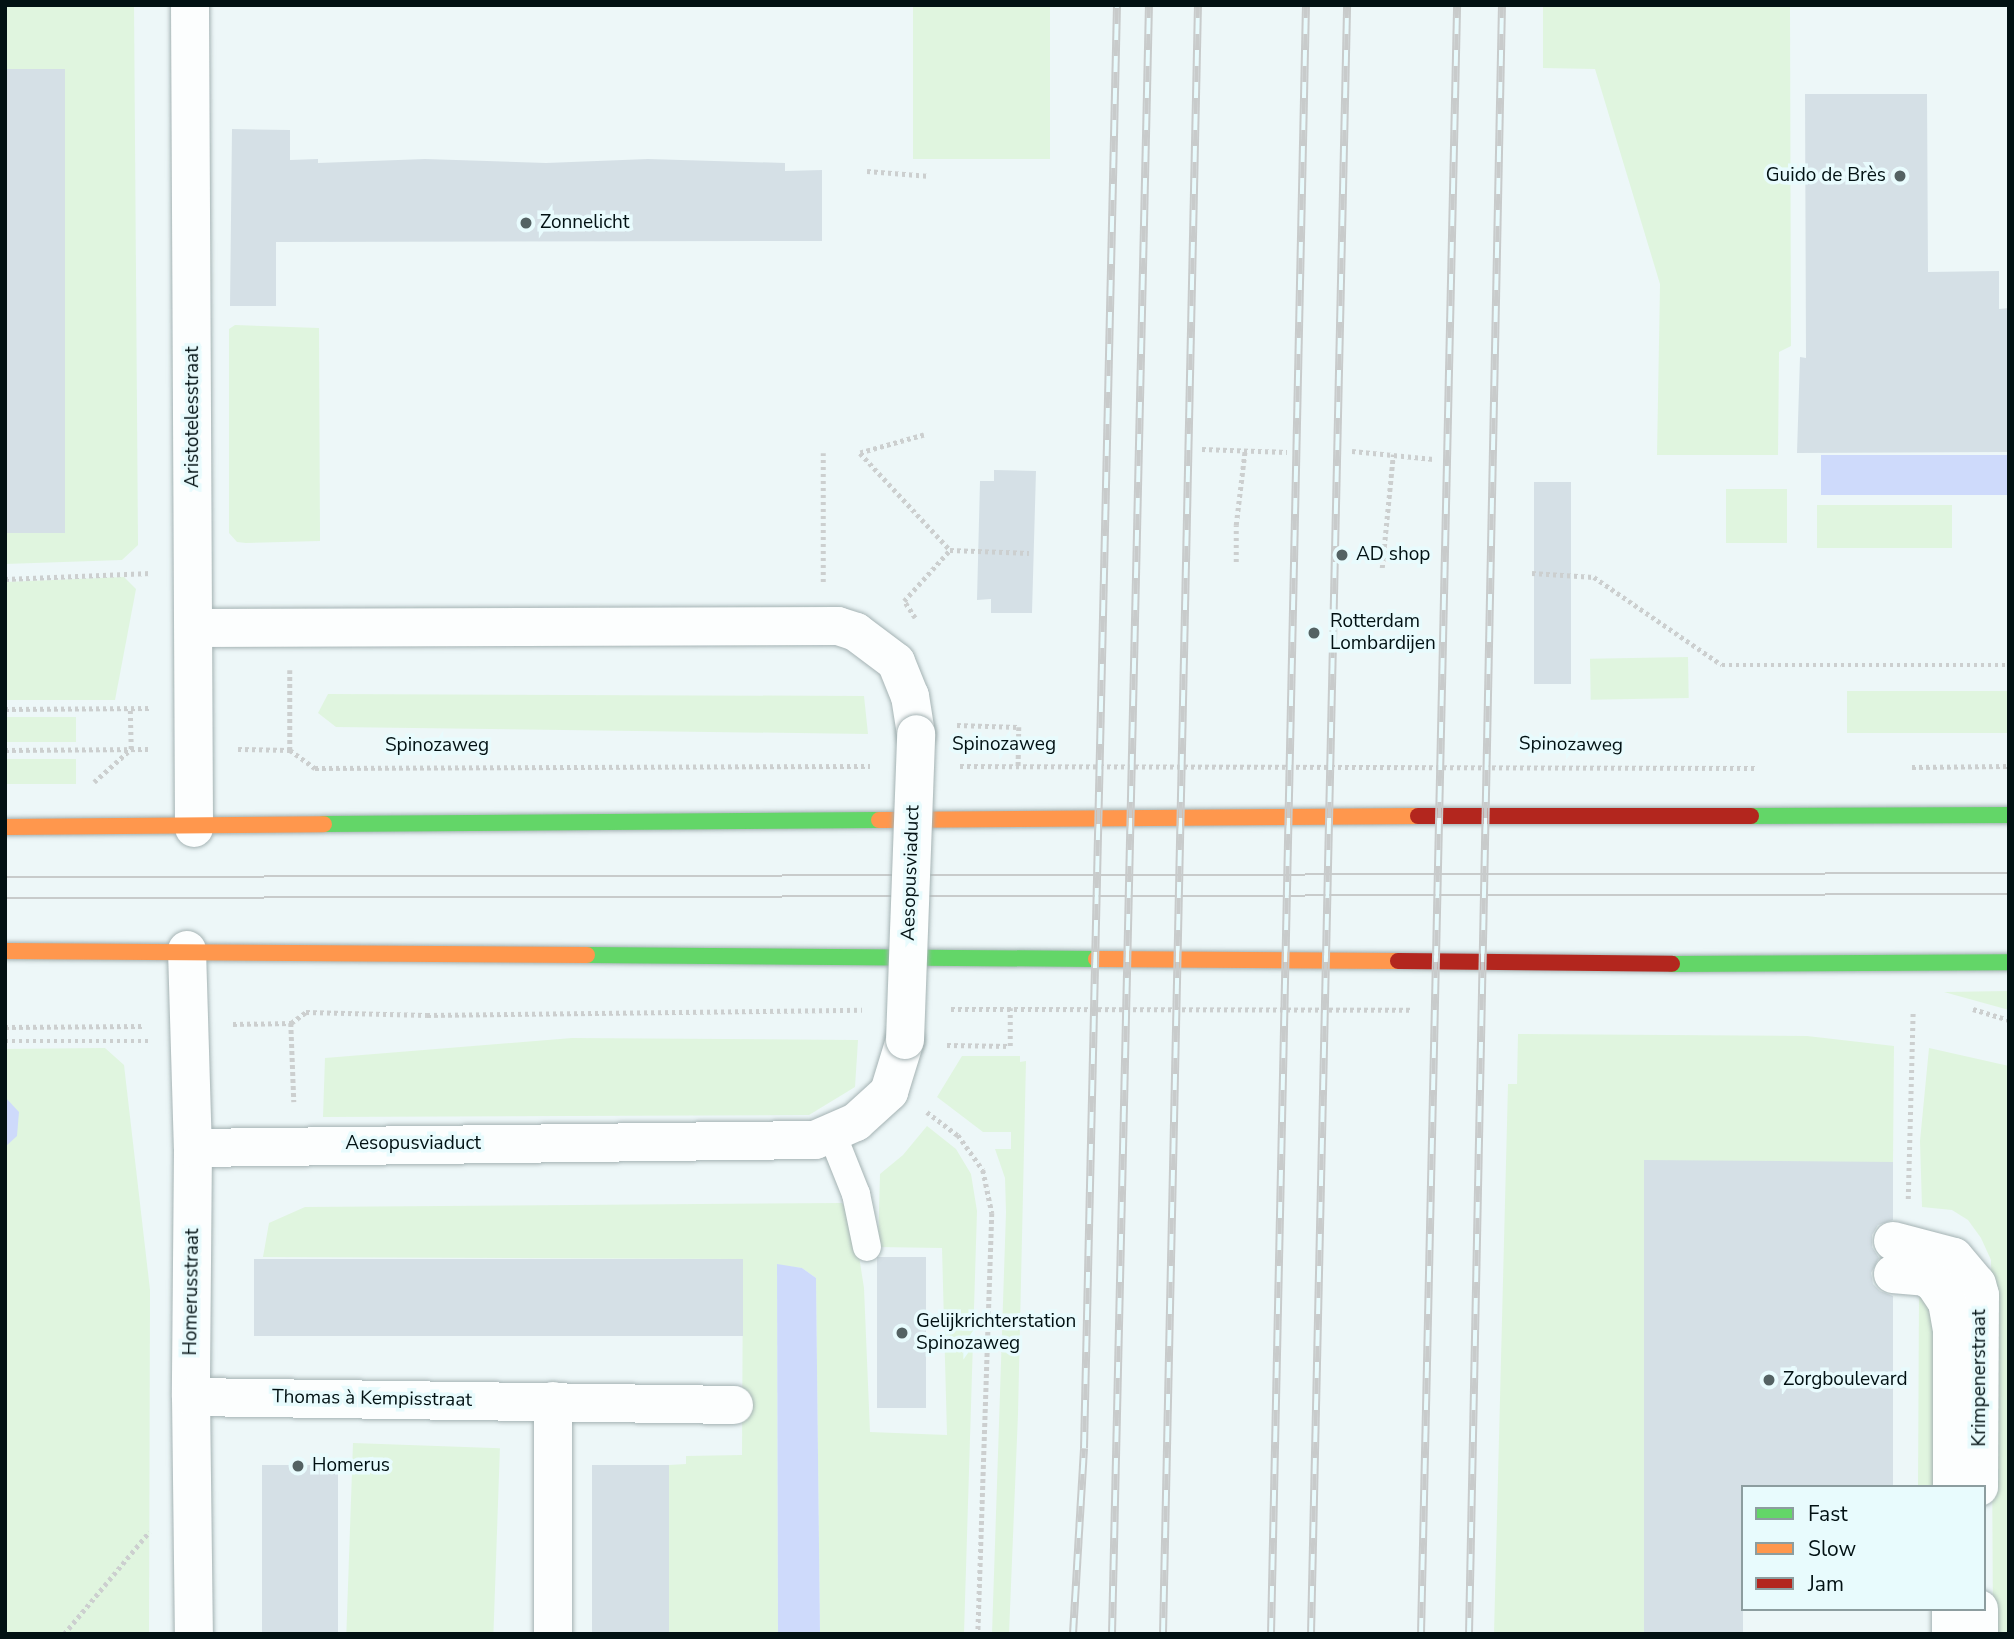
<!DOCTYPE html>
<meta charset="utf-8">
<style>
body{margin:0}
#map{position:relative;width:2014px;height:1639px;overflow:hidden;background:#edf7f8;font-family:"Nunito Sans",sans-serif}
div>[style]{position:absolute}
.green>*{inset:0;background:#e0f5df;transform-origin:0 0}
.water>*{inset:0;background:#cedafb;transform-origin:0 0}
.building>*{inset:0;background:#d5e0e6;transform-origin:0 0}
.path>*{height:4.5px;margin-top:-2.25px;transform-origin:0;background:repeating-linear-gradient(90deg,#cccfcf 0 3.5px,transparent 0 7px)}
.roads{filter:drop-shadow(0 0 2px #a4b2b3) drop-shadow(0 0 2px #a4b2b3)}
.lane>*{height:28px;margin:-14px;padding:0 14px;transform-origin:14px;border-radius:14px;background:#fcfefe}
.street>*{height:38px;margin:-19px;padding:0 19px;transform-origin:19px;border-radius:19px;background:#fcfefe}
.fast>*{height:16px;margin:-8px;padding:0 8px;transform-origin:8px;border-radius:8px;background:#63d668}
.slow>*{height:16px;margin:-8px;padding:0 8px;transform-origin:8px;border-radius:8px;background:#ff974d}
.jam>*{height:16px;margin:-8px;padding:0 8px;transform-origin:8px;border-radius:8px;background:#b3261e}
.tram>*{height:2px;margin:-1px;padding:0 1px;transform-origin:1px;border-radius:1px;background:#c8cbcb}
.rail>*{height:8px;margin-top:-4px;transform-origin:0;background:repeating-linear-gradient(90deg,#e8fbfd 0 16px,#c8cbcb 0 32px);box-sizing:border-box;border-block:2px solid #c8cbcb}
.bridges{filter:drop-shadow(0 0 2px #a4b2b3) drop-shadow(0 0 2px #a4b2b3)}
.street-bridge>*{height:38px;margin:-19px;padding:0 19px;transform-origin:19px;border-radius:19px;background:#fcfefe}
.dots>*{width:19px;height:19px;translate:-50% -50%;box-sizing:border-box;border:4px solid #e8fbfd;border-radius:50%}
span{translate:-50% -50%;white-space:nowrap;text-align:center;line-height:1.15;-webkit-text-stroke:7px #e8fbfd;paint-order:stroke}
.poi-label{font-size:19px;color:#021113}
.right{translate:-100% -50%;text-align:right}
.left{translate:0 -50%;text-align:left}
.street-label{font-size:19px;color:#021113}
.frame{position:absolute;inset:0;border:7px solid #021113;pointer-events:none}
.legend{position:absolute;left:1741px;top:1485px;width:245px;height:126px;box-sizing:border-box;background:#e8fbfd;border:2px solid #8c9d9f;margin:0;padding:9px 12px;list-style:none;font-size:21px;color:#021113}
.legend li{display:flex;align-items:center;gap:14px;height:35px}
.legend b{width:35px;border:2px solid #8c9d9f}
</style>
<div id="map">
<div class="green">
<i style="clip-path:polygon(5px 5px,134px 5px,138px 545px,122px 560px,5px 564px)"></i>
<i style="left:913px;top:5px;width:137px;height:154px"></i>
<i style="clip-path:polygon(1543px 5px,1790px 5px,1791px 346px,1779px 352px,1778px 455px,1657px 455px,1660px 284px,1595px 69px,1543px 68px)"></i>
<i style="clip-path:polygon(235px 325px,319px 328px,320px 541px,246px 543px,237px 542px,229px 533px,229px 329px)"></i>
<i style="left:1726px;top:489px;width:61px;height:54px"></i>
<i style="left:1817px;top:505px;width:135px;height:43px"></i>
<i style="clip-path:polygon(124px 577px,136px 589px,115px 700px,5px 700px,5px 582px)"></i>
<i style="left:1688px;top:657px;width:41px;height:98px;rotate:89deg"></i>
<i style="left:2009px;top:691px;width:42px;height:162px;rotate:90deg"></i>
<i style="clip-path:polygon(328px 694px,864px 696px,868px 734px,336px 727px,318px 713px)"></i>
<i style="left:5px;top:717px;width:71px;height:25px"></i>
<i style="left:5px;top:759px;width:71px;height:25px"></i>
<i style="clip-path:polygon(2009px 991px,2009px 1010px,1944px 992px)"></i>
<i style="clip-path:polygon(1518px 1034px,1807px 1036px,1894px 1046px,1893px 1162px,1825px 1162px,1644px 1634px,1494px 1634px,1508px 1084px,1517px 1084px)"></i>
<i style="clip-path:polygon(572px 1038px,858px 1040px,855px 1087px,809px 1115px,323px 1117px,325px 1058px)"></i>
<i style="clip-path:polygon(105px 1048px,124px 1065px,150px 1290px,149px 1634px,5px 1634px,5px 1049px)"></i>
<i style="clip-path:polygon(1929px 1048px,2009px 1066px,2009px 1634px,1993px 1634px,1991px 1260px,1981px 1238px,1968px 1220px,1952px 1210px,1922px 1207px,1920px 1141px)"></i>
<i style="clip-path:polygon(962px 1056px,1020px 1056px,1020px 1062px,1026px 1061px,1018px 1414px,1009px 1634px,992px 1634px,1006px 1212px,1005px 1178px,995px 1149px,1011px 1149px,1011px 1132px,983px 1132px,937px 1097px)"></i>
<i style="clip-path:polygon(927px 1126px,956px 1149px,971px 1174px,977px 1211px,964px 1634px,820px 1634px,816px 1278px,802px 1268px,777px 1265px,778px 1634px,669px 1634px,669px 1465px,686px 1464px,686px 1456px,742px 1455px,743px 1259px,263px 1257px,269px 1223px,305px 1207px,842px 1203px,853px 1218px,864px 1288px,870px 1432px,947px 1435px,942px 1248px,878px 1247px,880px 1174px,903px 1155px)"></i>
<i style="clip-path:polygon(1919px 1297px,1925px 1298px,1934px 1308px,1935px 1487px,1918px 1487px)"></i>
<i style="left:353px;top:1443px;width:147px;height:191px;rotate:2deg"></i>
</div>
<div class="water">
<i style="left:2009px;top:455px;width:40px;height:188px;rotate:90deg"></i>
<i style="clip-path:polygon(5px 1097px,19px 1112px,17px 1136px,5px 1147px)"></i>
<i style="clip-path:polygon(777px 1264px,802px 1268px,816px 1278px,820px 1634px,778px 1634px)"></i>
</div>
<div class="building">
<i style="left:65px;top:69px;width:464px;height:60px;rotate:90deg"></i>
<i style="clip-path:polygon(1805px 94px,1927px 94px,1928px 272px,1999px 271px,1999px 309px,2009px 308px,2009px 452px,1797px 453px,1800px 357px,1806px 358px)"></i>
<i style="clip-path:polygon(232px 129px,290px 130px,290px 160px,318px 159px,318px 163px,425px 159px,546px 163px,648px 159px,785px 163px,785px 171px,822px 170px,822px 241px,276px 242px,276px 306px,230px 306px)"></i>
<i style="clip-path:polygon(994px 470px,1036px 471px,1032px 613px,991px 613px,991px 599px,977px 600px,980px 481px,994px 481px)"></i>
<i style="left:1534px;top:482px;width:37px;height:202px"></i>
<i style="clip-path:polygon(1644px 1160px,1893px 1162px,1893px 1220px,1878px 1225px,1872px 1235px,1872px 1247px,1879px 1258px,1871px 1273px,1873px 1284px,1880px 1291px,1893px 1296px,1893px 1487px,1743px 1487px,1743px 1634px,1644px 1634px)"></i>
<i style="left:926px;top:1257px;width:151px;height:49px;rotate:90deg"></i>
<i style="left:254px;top:1259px;width:489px;height:77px"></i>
<i style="left:338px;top:1465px;width:169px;height:76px;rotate:90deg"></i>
<i style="left:592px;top:1465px;width:77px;height:169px"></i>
</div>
<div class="path">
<i style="left:867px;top:171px;width:63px;rotate:4.5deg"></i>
<i style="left:924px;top:435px;width:66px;rotate:164.3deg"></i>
<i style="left:860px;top:453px;width:132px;rotate:47.1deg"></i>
<i style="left:1202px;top:449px;width:85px;rotate:2deg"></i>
<i style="left:1352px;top:451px;width:82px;rotate:5.6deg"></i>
<i style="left:1236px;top:562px;width:37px;rotate:-90deg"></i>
<i style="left:1236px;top:525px;width:76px;rotate:-83.2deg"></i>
<i style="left:1382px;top:568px;width:114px;rotate:-84.4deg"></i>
<i style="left:1532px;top:573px;width:62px;rotate:3.7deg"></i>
<i style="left:1594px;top:577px;width:155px;rotate:34.5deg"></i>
<i style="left:1722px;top:665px;width:287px"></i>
<i style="left:5px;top:579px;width:146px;rotate:-2.4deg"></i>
<i style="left:823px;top:582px;width:129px;rotate:-90deg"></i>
<i style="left:915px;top:618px;width:20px;rotate:-123deg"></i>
<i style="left:904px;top:601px;width:69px;rotate:-48deg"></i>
<i style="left:950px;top:550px;width:79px;rotate:2.2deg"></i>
<i style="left:290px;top:670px;width:80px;rotate:90deg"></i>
<i style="left:5px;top:709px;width:146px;rotate:-0.4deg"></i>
<i style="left:957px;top:725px;width:62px;rotate:1.8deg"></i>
<i style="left:1019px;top:727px;width:39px;rotate:91deg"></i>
<i style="left:238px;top:749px;width:52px;rotate:1.1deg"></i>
<i style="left:290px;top:750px;width:31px;rotate:36deg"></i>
<i style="left:315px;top:768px;width:555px;rotate:-0.21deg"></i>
<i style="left:5px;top:750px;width:143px;rotate:-0.4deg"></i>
<i style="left:960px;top:766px;width:796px;rotate:0.14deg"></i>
<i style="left:1912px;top:767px;width:97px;rotate:-0.6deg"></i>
<i style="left:94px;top:782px;width:50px;rotate:-41.7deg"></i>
<i style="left:131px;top:749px;width:40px;rotate:-91.4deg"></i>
<i style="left:951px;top:1009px;width:460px;rotate:0.1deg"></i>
<i style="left:1973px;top:1009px;width:38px;rotate:17deg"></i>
<i style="left:291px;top:1023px;width:79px;rotate:87.8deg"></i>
<i style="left:233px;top:1024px;width:58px;rotate:-1deg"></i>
<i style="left:291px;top:1023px;width:19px;rotate:-36deg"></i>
<i style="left:306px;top:1012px;width:121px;rotate:1.4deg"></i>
<i style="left:427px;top:1015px;width:435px;rotate:-0.7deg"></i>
<i style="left:5px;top:1027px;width:139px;rotate:-0.4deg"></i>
<i style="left:5px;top:1041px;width:143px"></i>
<i style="left:947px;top:1045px;width:63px;rotate:0.9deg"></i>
<i style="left:1010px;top:1046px;width:38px;rotate:-90deg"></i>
<i style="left:927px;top:1112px;width:39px;rotate:37deg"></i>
<i style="left:958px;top:1135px;width:43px;rotate:54.5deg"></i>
<i style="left:983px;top:1170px;width:44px;rotate:78.2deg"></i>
<i style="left:992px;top:1213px;width:421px;rotate:91.9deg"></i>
<i style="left:1908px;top:1199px;width:188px;rotate:-88.5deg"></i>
<i style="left:64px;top:1634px;width:133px;rotate:-50.2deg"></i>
</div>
<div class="roads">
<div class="lane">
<i style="left:832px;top:1134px;width:65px;rotate:68.2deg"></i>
<i style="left:856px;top:1194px;width:54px;rotate:78.3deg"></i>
</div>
<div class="street">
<i style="left:190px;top:5px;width:823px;rotate:89.72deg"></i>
<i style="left:194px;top:628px;width:644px;rotate:-0.18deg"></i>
<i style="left:838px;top:626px;width:19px;rotate:18deg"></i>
<i style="left:856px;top:632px;width:50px;rotate:36.9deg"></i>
<i style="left:896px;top:662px;width:37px;rotate:68deg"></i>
<i style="left:910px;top:696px;width:38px;rotate:81deg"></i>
<i style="left:187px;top:950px;width:198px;rotate:88.3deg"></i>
<i style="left:193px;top:1148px;width:249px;rotate:90.5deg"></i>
<i style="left:191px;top:1397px;width:237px;rotate:89.3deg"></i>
<i style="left:193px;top:1148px;width:622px;rotate:-0.74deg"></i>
<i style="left:815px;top:1140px;width:45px;rotate:-23.7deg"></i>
<i style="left:856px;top:1122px;width:45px;rotate:-42.3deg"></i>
<i style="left:889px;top:1092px;width:54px;rotate:-72.9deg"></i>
<i style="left:1893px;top:1241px;width:63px;rotate:14.7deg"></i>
<i style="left:1954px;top:1257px;width:35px;rotate:50deg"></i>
<i style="left:1977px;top:1284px;width:11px;rotate:75deg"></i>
<i style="left:1980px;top:1295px;width:192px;rotate:90.3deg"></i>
<i style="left:1893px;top:1274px;width:32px;rotate:5deg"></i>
<i style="left:1925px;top:1277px;width:11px;rotate:34deg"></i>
<i style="left:1934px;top:1283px;width:23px;rotate:56deg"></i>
<i style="left:1947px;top:1302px;width:29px;rotate:80deg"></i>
<i style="left:1952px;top:1331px;width:156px;rotate:90deg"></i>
<i style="left:191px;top:1397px;width:543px;rotate:0.84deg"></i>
<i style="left:553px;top:1401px;width:233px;rotate:90deg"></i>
<i style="left:1951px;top:1634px;width:25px;rotate:-90deg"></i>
<i style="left:1979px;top:1634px;width:25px;rotate:-90deg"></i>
</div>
<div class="fast">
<i style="left:1751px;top:816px;width:258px;rotate:-0.2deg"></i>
<i style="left:324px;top:824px;width:555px;rotate:-0.41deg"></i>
<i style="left:587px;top:955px;width:509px;rotate:0.45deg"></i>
<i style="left:1672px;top:964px;width:337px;rotate:-0.3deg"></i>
</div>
<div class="slow">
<i style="left:879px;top:820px;width:539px;rotate:-0.43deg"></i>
<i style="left:5px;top:827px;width:319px;rotate:-0.5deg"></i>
<i style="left:5px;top:951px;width:582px;rotate:0.39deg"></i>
<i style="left:1096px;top:959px;width:302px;rotate:0.4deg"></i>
</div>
<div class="jam">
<i style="left:1418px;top:816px;width:333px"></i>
<i style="left:1398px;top:961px;width:274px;rotate:0.6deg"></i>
</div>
</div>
<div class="tram">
<i style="left:5px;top:877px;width:2004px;rotate:-0.11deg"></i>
<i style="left:5px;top:898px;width:2004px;rotate:-0.11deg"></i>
</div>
<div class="rail">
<i style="left:1073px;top:1634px;width:186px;rotate:-86.6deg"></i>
<i style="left:1084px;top:1448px;width:1443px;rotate:-88.69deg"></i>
<i style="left:1112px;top:1634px;width:1629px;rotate:-88.7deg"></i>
<i style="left:1163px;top:1634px;width:1629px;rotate:-88.77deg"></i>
<i style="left:1271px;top:1634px;width:1629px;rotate:-88.77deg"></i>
<i style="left:1311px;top:1634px;width:1629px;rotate:-88.73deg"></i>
<i style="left:1421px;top:1634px;width:1629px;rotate:-88.73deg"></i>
<i style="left:1469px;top:1634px;width:1629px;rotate:-88.84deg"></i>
</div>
<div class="bridges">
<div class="street-bridge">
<i style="left:905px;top:1040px;width:306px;rotate:-87.9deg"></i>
</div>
</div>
<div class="dots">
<i style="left:1900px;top:176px;background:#546263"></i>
<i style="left:526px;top:223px;background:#546263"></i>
<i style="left:1342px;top:555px;background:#546263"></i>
<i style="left:1314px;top:633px;background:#546263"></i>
<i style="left:902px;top:1333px;background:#546263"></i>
<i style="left:1769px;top:1380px;background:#546263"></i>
<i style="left:298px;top:1466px;background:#546263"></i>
</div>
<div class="poi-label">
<span class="right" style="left:1886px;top:176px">Guido de Brès</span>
<span class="left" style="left:540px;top:223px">Zonnelicht</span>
<span class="left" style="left:1356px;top:555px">AD shop</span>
<span class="left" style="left:1330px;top:633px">Rotterdam<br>Lombardijen</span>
<span class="left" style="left:916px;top:1333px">Gelijkrichterstation<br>Spinozaweg</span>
<span class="left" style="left:1783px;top:1380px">Zorgboulevard</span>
<span class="left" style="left:312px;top:1466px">Homerus</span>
</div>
<div class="street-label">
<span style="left:193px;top:417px;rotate:-90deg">Aristotelesstraat</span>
<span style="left:1004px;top:745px">Spinozaweg</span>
<span style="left:1571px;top:745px;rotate:1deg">Spinozaweg</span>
<span style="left:437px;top:746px">Spinozaweg</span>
<span style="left:911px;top:873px;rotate:-88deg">Aesopusviaduct</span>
<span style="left:413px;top:1144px">Aesopusviaduct</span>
<span style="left:192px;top:1292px;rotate:-89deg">Homerusstraat</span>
<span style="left:1980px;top:1378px;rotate:-90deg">Krimpenerstraat</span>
<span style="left:372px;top:1399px;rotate:1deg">Thomas à Kempisstraat</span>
</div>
<div class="frame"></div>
<ul class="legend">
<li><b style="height:9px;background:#63d668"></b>Fast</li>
<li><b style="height:9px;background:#ff974d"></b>Slow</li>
<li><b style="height:9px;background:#b3261e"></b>Jam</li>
</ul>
</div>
